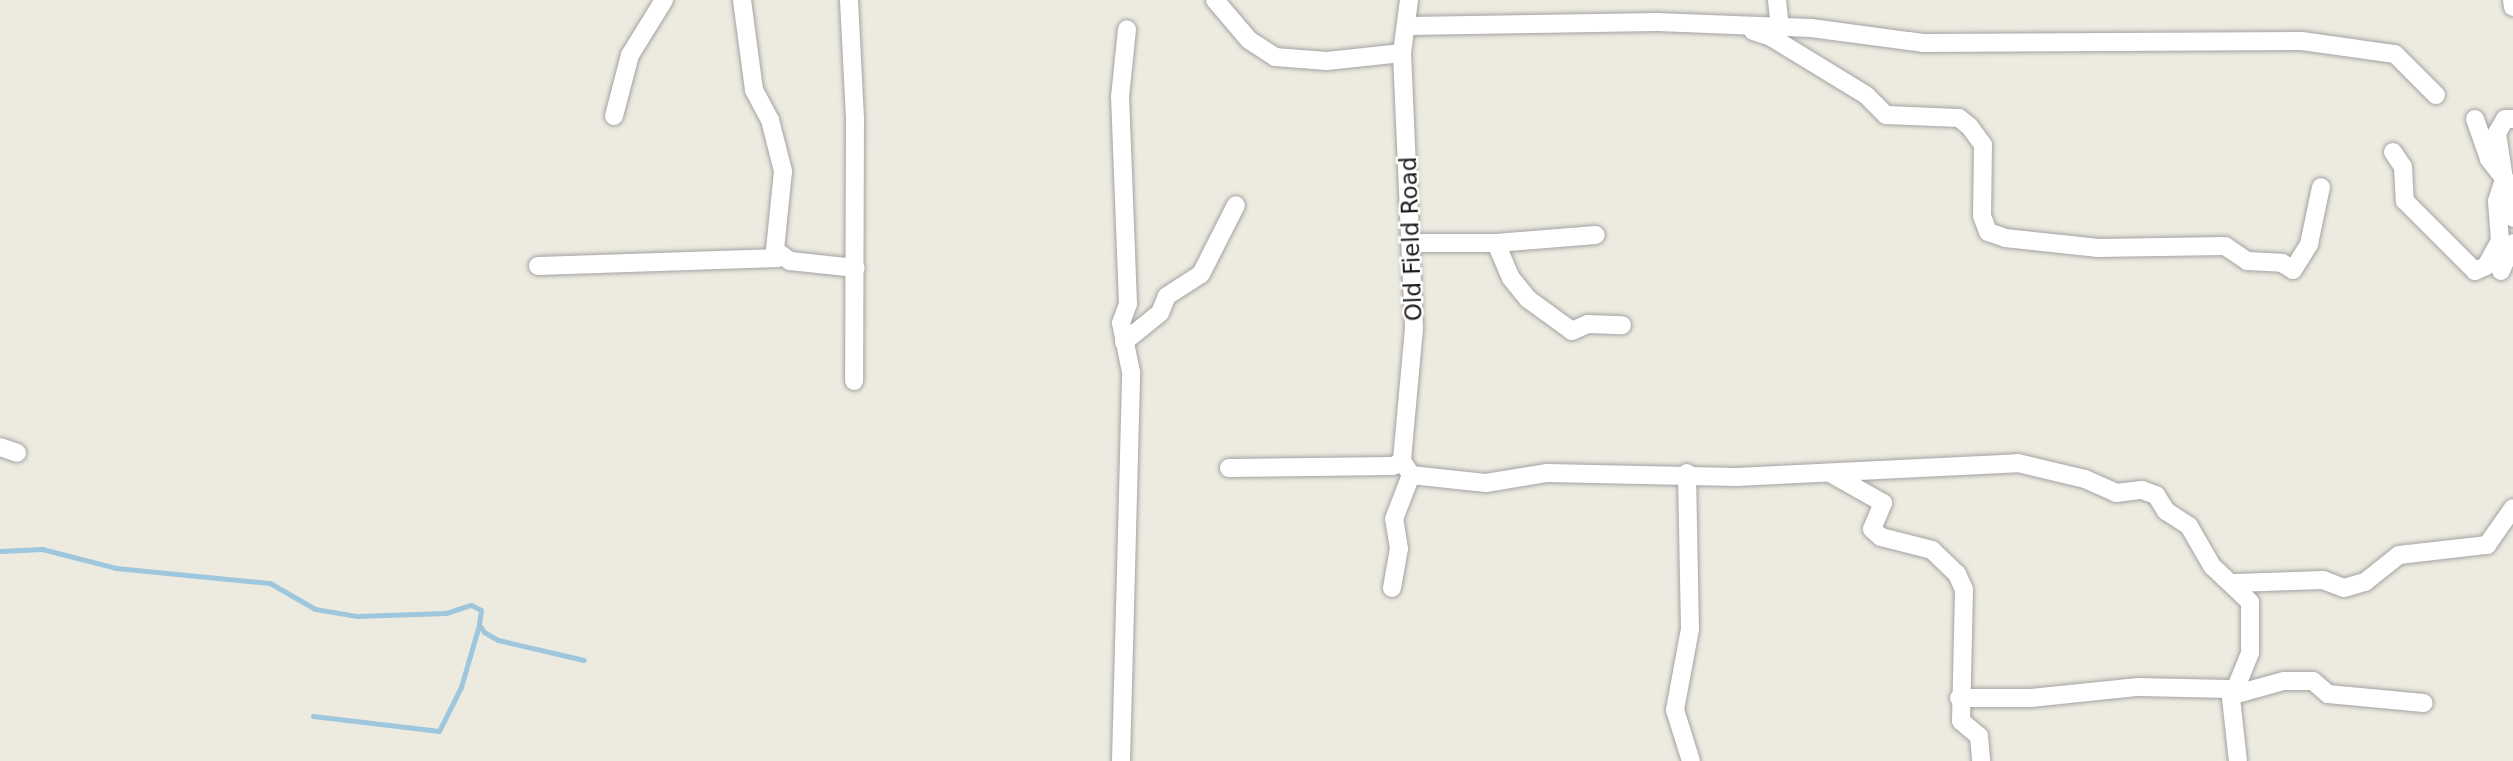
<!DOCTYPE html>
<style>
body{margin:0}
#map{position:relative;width:2513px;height:761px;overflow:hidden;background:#edebe0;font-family:"DejaVu Sans",sans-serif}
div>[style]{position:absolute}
.stream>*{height:5px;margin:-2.5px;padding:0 2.5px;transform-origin:2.5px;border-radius:2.5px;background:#9ec6dd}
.roads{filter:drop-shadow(0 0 2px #a2a2a2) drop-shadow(0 0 2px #a2a2a2)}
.street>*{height:18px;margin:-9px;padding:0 9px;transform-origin:9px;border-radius:9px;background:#fff}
span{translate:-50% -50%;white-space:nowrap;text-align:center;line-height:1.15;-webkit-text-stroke:5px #fff;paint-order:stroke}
.street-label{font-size:23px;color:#1b1b1b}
</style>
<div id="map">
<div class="stream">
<i style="left:0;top:551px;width:42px;rotate:-2.7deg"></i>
<i style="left:42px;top:549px;width:76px;rotate:14.4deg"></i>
<i style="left:116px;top:568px;width:155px;rotate:5.6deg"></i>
<i style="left:270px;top:583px;width:52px;rotate:30deg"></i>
<i style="left:315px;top:609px;width:43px;rotate:9.5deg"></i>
<i style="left:357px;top:616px;width:89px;rotate:-1.9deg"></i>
<i style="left:446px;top:613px;width:26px;rotate:-18deg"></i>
<i style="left:471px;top:605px;width:11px;rotate:27deg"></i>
<i style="left:481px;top:610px;width:15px;rotate:98deg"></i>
<i style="left:479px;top:625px;width:9px;rotate:54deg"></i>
<i style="left:484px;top:632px;width:16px;rotate:30deg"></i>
<i style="left:498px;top:640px;width:88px;rotate:13.1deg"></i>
<i style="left:313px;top:716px;width:127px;rotate:6.8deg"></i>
<i style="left:439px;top:731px;width:49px;rotate:-63.4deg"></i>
<i style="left:461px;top:687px;width:65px;rotate:-73.8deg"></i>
</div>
<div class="roads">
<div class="street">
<i style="left:742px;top:0;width:91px;rotate:82.4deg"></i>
<i style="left:754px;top:90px;width:34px;rotate:62deg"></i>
<i style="left:770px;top:120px;width:53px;rotate:75.7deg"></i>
<i style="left:783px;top:171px;width:79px;rotate:95.8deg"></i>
<i style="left:775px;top:250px;width:19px;rotate:36deg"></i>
<i style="left:790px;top:261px;width:66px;rotate:6.1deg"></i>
<i style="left:849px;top:0;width:118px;rotate:87.1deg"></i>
<i style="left:855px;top:118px;width:263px;rotate:90.2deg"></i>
<i style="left:1215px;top:0;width:52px;rotate:49.6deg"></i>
<i style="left:1249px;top:40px;width:31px;rotate:33deg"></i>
<i style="left:1275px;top:57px;width:52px;rotate:4.4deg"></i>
<i style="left:1327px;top:61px;width:75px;rotate:-6.1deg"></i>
<i style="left:1409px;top:0;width:53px;rotate:97.5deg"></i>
<i style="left:1402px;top:53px;width:275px;rotate:87.5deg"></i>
<i style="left:1414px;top:328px;width:134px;rotate:95.2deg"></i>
<i style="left:1402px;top:461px;width:17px;rotate:57deg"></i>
<i style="left:1777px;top:0;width:27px;rotate:84deg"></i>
<i style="left:2512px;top:0;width:7px;rotate:82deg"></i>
<i style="left:1408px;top:26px;width:249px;rotate:-0.9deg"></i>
<i style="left:1657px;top:22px;width:154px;rotate:2.2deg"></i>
<i style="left:1811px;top:28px;width:113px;rotate:7.6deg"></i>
<i style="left:1923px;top:43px;width:379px;rotate:-0.3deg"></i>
<i style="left:2302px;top:41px;width:94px;rotate:8deg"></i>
<i style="left:2395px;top:54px;width:58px;rotate:45deg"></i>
<i style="left:1753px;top:31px;width:19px;rotate:18deg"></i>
<i style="left:1771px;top:37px;width:111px;rotate:31.4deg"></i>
<i style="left:1866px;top:95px;width:28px;rotate:45deg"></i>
<i style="left:1886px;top:115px;width:73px;rotate:2.4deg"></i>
<i style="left:1959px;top:118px;width:14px;rotate:39deg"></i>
<i style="left:1970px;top:127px;width:22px;rotate:54deg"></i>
<i style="left:1983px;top:145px;width:71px;rotate:90.8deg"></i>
<i style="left:1982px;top:216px;width:17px;rotate:69deg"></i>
<i style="left:1988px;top:232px;width:18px;rotate:19deg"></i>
<i style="left:2005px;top:238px;width:94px;rotate:6.1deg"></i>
<i style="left:2098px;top:248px;width:127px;rotate:-0.9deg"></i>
<i style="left:2225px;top:246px;width:27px;rotate:34deg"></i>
<i style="left:2247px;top:261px;width:35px;rotate:3deg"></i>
<i style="left:2282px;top:263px;width:13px;rotate:32deg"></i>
<i style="left:2293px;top:270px;width:31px;rotate:-58deg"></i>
<i style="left:2309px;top:244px;width:58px;rotate:-78.1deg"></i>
<i style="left:614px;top:116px;width:63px;rotate:-75.3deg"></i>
<i style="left:630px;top:55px;width:65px;rotate:-58.3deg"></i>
<i style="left:2475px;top:119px;width:42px;rotate:70.7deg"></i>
<i style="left:2489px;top:159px;width:33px;rotate:52deg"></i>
<i style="left:2509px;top:185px;width:33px;rotate:83deg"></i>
<i style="left:2393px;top:152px;width:18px;rotate:56deg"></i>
<i style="left:2403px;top:167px;width:34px;rotate:87deg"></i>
<i style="left:2405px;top:201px;width:99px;rotate:45deg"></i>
<i style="left:2475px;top:271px;width:12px;rotate:-24deg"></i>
<i style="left:2486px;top:266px;width:29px;rotate:-61deg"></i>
<i style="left:2500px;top:241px;width:40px;rotate:-94.3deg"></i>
<i style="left:2497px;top:201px;width:23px;rotate:-72deg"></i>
<i style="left:2504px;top:179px;width:47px;rotate:-98.7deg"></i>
<i style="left:2497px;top:133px;width:16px;rotate:-60deg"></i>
<i style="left:2505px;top:119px;width:8px"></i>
<i style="left:1413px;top:243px;width:83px"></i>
<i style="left:1496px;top:243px;width:38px;rotate:67deg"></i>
<i style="left:1511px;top:278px;width:27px;rotate:51deg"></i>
<i style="left:1528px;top:299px;width:54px;rotate:36deg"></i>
<i style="left:1572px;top:331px;width:17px;rotate:-24deg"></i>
<i style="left:1588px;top:324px;width:34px;rotate:2deg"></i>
<i style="left:1496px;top:243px;width:100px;rotate:-4.6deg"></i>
<i style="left:538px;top:266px;width:241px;rotate:-1.9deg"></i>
<i style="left:2501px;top:271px;width:30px;rotate:-67deg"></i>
<i style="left:1124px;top:342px;width:46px;rotate:-38.9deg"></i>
<i style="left:1160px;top:313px;width:18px;rotate:-68deg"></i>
<i style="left:1167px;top:296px;width:40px;rotate:-32.9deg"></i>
<i style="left:1201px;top:274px;width:77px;rotate:-63.1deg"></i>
<i style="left:0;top:447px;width:18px;rotate:19deg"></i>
<i style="left:1229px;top:468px;width:164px;rotate:-0.7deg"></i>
<i style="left:1393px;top:466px;width:10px;rotate:-29deg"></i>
<i style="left:1687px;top:473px;width:156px;rotate:88.9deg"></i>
<i style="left:1690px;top:629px;width:82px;rotate:100.5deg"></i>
<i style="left:1675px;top:710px;width:53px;rotate:72.6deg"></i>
<i style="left:1830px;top:473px;width:61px;rotate:29.5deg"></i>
<i style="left:1883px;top:503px;width:28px;rotate:113deg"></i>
<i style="left:1872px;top:529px;width:12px;rotate:42deg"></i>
<i style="left:1881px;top:537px;width:53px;rotate:14.3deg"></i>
<i style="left:1932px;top:550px;width:35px;rotate:44deg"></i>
<i style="left:1957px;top:574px;width:17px;rotate:66deg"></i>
<i style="left:1964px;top:590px;width:131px;rotate:91.3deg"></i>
<i style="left:1961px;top:721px;width:23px;rotate:40deg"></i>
<i style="left:1979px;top:736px;width:25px;rotate:85deg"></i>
<i style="left:1411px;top:475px;width:75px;rotate:6.1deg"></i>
<i style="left:1486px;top:483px;width:62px;rotate:-9.3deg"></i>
<i style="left:1547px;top:473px;width:189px;rotate:1.2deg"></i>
<i style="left:1736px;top:477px;width:282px;rotate:-2.8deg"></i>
<i style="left:2018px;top:463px;width:69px;rotate:13.4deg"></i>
<i style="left:2085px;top:479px;width:34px;rotate:24deg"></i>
<i style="left:2116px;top:493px;width:26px;rotate:-7deg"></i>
<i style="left:2142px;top:490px;width:15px;rotate:20deg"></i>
<i style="left:2156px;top:495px;width:19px;rotate:58deg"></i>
<i style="left:2166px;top:511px;width:27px;rotate:33deg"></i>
<i style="left:2189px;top:526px;width:46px;rotate:60.1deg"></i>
<i style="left:2212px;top:566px;width:52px;rotate:43.5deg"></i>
<i style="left:2250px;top:602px;width:51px;rotate:90deg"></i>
<i style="left:2250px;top:653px;width:45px;rotate:112deg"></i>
<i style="left:2235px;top:583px;width:88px;rotate:-2deg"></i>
<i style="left:2323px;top:580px;width:22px;rotate:21deg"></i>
<i style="left:2344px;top:588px;width:22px;rotate:-16deg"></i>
<i style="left:2365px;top:582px;width:43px;rotate:-38.5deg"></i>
<i style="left:2399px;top:555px;width:89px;rotate:-6.5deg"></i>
<i style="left:2487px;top:545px;width:45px;rotate:-54.9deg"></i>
<i style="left:1392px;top:588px;width:40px;rotate:-80deg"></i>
<i style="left:1399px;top:549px;width:30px;rotate:-99deg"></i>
<i style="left:1394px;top:519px;width:47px;rotate:-68.9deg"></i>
<i style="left:2233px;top:695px;width:53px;rotate:-15.4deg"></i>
<i style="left:2284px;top:681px;width:29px"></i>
<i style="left:2313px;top:681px;width:20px;rotate:41deg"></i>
<i style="left:2328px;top:694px;width:96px;rotate:5.4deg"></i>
<i style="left:1959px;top:698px;width:72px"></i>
<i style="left:2031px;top:698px;width:108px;rotate:-5.9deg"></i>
<i style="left:2138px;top:687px;width:92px;rotate:1.2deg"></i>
<i style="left:2230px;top:689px;width:72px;rotate:83.7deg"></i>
<i style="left:1121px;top:761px;width:389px;rotate:-88.5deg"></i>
<i style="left:1131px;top:372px;width:50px;rotate:-101.5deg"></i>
<i style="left:1121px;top:323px;width:20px;rotate:-70deg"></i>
<i style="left:1128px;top:304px;width:207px;rotate:-92.2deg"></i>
<i style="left:1120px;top:97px;width:68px;rotate:-84.1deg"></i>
</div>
</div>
<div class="street-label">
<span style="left:1411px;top:239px;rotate:-92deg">Old Field Road</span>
</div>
</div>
